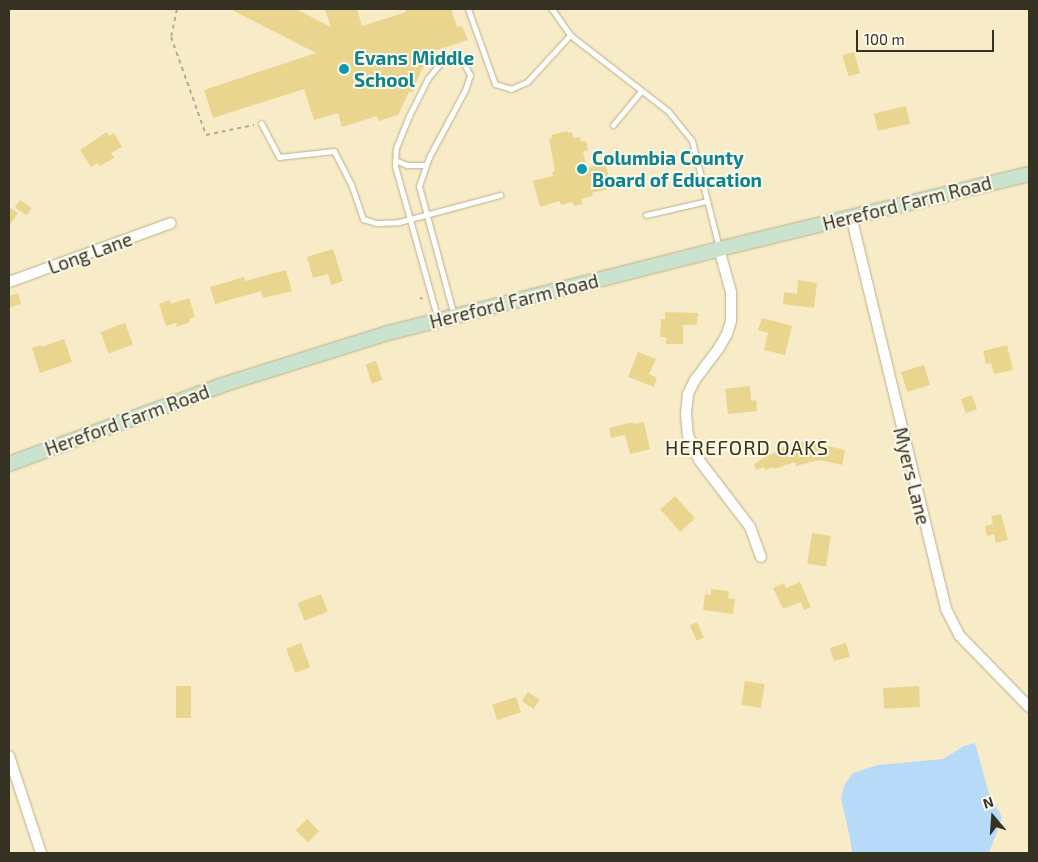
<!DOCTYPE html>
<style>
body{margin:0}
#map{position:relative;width:1038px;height:862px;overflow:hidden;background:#f7ecc7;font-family:"Exo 2",sans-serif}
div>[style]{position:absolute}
.water>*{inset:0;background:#b6daf7}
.building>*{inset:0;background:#ead58e;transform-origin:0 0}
.path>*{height:2px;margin-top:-1px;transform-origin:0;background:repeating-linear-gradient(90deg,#b4ab8e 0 4px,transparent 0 8px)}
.roads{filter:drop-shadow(0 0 1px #b9af8c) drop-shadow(0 0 1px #b9af8c)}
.lane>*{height:5px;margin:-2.5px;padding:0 2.5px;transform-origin:2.5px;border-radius:2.5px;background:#fff}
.street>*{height:10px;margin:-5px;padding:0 5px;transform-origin:5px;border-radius:5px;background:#fff}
.secondary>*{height:14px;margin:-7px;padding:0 7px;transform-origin:7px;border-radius:7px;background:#cae3ce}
.dots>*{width:14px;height:14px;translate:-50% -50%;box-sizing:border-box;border:2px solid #fefaeb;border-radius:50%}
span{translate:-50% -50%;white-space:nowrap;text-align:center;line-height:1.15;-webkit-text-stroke:4px #fefaeb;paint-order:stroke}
.culture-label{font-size:19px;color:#0d838f;font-weight:700}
.left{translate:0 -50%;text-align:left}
.street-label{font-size:19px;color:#353123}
.neighbourhood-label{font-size:20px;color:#3b3212;letter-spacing:1px}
.frame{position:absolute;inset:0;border:10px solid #353123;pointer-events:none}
.north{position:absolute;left:968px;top:792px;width:50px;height:50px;-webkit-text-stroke:4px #fefaeb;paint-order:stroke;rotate:342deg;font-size:14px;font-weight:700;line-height:20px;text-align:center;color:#353123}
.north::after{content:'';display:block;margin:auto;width:18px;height:22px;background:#353123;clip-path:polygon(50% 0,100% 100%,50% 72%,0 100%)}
.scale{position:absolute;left:856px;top:30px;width:138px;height:22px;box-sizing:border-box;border:2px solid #353123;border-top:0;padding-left:6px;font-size:15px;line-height:18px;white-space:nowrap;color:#353123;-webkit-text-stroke:4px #fefaeb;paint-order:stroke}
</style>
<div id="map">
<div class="water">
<i style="clip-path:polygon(975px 743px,989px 794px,1002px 817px,989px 853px,852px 853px,850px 838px,841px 798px,845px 784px,853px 773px,878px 765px,943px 759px,964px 746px)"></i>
</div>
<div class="building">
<i style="clip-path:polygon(230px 9px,296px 9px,331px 27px,325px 9px,357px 9px,362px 26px,406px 12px,405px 9px,451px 9px,457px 27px,462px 26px,468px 40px,430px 52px,412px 92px,409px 92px,398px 115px,379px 121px,377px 116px,342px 127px,338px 113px,314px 120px,304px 89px,213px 118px,204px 90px,316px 53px)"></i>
<i style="left:854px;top:52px;width:22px;height:12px;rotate:74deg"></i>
<i style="left:906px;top:106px;width:18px;height:33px;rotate:77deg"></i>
<i style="clip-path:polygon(567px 131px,568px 133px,572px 132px,573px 138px,580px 137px,581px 142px,586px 141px,588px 150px,583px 152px,587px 168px,605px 163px,612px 188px,592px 193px,593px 196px,581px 199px,583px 204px,574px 206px,572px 202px,561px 205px,560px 201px,540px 207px,533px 181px,553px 176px,552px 172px,555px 171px,549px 139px,552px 138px,551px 135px)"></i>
<i style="clip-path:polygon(107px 132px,109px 136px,114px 133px,122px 147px,111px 153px,114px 158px,100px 166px,98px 163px,91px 167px,80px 150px)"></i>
<i style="left:20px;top:200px;width:14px;height:9px;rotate:34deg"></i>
<i style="clip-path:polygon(9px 207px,18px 213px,9px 226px)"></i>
<i style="clip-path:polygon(333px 249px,343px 281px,331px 285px,328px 274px,313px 278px,307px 257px)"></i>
<i style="clip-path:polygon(286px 270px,292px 291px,263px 298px,261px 291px,215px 304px,210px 287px,244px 277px,245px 281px)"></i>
<i style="clip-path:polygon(798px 280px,817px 283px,814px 308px,783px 304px,784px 292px,797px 294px)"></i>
<i style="clip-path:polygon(18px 293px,21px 304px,9px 308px,9px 296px)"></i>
<i style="clip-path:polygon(189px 298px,195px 317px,189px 319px,190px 322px,177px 327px,176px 323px,166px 326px,159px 304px,170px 300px,171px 304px)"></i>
<i style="clip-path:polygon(665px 312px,698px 313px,697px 325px,683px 325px,683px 344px,666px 344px,666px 337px,660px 337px,661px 319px,665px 319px)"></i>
<i style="clip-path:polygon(762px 318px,792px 326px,785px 355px,764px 350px,768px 333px,758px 330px)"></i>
<i style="left:125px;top:323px;width:23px;height:26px;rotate:70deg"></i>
<i style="clip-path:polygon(64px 339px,72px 362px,40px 373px,32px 348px,41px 345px,41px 347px)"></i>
<i style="clip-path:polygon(1007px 345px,1013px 370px,994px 374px,991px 363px,986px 364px,983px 351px)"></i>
<i style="clip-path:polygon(638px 352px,656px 359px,649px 374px,657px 378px,654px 387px,628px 377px)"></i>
<i style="left:376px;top:361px;width:20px;height:11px;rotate:72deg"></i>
<i style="left:924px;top:365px;width:21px;height:24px;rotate:73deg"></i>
<i style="clip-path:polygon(750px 386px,751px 401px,756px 400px,757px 411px,728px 414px,725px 389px)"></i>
<i style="left:972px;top:395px;width:15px;height:12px;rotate:70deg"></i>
<i style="clip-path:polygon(633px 422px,633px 424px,644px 422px,650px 449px,630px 454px,625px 435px,611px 438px,609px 428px)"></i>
<i style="clip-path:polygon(821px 438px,823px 445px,845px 450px,842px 465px,819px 460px,796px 466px,795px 462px,774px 469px,773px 467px,765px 470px,764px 467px,756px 470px,754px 464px,768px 455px,781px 452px,780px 448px)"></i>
<i style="left:675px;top:496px;width:30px;height:20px;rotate:48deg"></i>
<i style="clip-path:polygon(1001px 514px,1008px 540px,996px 543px,994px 534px,987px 536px,985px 526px,993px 524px,991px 516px)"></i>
<i style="left:812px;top:533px;width:19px;height:31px;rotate:9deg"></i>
<i style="clip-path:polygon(800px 582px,811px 607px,804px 610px,801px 602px,783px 609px,773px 588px,784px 583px,786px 588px)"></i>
<i style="clip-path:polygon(711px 589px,729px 591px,728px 598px,735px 599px,733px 614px,703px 610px,705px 594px,711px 595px)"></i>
<i style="left:321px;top:594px;width:19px;height:25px;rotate:69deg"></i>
<i style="left:697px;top:622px;width:17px;height:8px;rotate:66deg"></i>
<i style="left:301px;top:643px;width:26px;height:16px;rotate:69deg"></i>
<i style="left:846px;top:643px;width:14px;height:17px;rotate:73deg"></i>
<i style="left:745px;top:681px;width:20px;height:24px;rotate:9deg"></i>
<i style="left:176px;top:686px;width:15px;height:32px"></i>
<i style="left:919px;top:686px;width:21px;height:36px;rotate:87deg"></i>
<i style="left:528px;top:692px;width:14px;height:11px;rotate:34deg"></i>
<i style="left:516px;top:697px;width:16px;height:25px;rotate:72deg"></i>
<i style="left:307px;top:819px;width:17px;height:16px;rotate:45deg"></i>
</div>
<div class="path">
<i style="left:177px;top:9px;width:29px;rotate:102deg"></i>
<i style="left:171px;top:37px;width:104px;rotate:70.3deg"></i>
<i style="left:206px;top:135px;width:49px;rotate:-11.8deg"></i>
<i style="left:420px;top:297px;width:3px;rotate:45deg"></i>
</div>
<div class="roads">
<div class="lane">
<i style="left:468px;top:9px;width:80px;rotate:70.2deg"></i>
<i style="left:495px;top:84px;width:17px;rotate:17deg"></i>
<i style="left:511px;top:89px;width:17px;rotate:-24deg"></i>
<i style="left:527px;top:82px;width:64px;rotate:-47.5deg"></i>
<i style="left:552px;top:9px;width:32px;rotate:55deg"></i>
<i style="left:570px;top:35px;width:124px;rotate:37.8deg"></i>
<i style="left:668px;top:111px;width:38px;rotate:51deg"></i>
<i style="left:692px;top:141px;width:110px;rotate:75.8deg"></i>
<i style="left:261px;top:123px;width:38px;rotate:62deg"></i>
<i style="left:279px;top:157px;width:55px;rotate:-6.2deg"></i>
<i style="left:334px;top:151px;width:37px;rotate:63deg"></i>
<i style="left:351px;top:184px;width:37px;rotate:71deg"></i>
<i style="left:363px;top:219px;width:14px;rotate:17deg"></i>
<i style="left:376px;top:223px;width:23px;rotate:-2deg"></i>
<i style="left:399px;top:222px;width:105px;rotate:-15deg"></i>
<i style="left:613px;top:125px;width:44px;rotate:-50.5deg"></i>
<i style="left:395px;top:160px;width:13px;rotate:23deg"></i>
<i style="left:407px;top:165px;width:19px"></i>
<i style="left:646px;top:215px;width:63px;rotate:-12.9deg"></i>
<i style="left:438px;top:320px;width:160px;rotate:-105.6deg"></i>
<i style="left:395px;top:166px;width:18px;rotate:-87deg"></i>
<i style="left:396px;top:148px;width:35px;rotate:-68deg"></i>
<i style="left:409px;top:116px;width:42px;rotate:-63.4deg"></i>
<i style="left:428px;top:78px;width:25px;rotate:-50deg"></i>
<i style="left:444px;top:59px;width:18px;rotate:3deg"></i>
<i style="left:462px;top:60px;width:17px;rotate:62deg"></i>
<i style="left:470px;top:75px;width:16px;rotate:108deg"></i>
<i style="left:465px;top:90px;width:76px;rotate:118.2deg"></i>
<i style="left:429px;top:157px;width:31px;rotate:109deg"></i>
<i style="left:419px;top:186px;width:135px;rotate:74.9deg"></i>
</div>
<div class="street">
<i style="left:851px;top:216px;width:404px;rotate:76.4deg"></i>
<i style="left:946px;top:609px;width:30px;rotate:63deg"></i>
<i style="left:960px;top:636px;width:99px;rotate:45.8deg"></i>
<i style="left:719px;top:249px;width:45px;rotate:74.4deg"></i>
<i style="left:731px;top:292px;width:29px;rotate:90deg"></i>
<i style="left:731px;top:321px;width:14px;rotate:107deg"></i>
<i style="left:727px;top:334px;width:16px;rotate:120deg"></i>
<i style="left:719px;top:348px;width:40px;rotate:127deg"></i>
<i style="left:695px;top:380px;width:16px;rotate:117deg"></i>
<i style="left:688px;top:394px;width:20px;rotate:96deg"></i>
<i style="left:686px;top:414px;width:21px;rotate:85deg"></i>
<i style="left:688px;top:435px;width:27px;rotate:66deg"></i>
<i style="left:699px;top:460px;width:84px;rotate:52.7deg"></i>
<i style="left:750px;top:527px;width:32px;rotate:70deg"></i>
<i style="left:9px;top:282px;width:172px;rotate:-20deg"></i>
<i style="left:9px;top:756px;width:102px;rotate:71.7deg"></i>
</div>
<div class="secondary">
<i style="left:9px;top:464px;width:227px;rotate:-20.3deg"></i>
<i style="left:222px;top:385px;width:174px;rotate:-17.4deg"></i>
<i style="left:388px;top:333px;width:341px;rotate:-14.2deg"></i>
<i style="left:719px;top:249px;width:319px;rotate:-13.6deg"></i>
</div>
</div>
<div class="dots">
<i style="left:344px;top:69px;background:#0f9aa8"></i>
<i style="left:582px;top:169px;background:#0f9aa8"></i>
</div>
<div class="culture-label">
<span class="left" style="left:354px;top:69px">Evans Middle<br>School</span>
<span class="left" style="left:592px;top:169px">Columbia County<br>Board of Education</span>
</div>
<div class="street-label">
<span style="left:907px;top:203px;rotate:-14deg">Hereford Farm Road</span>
<span style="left:90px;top:253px;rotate:-20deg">Long Lane</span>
<span style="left:514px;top:301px;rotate:-14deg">Hereford Farm Road</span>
<span style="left:127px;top:420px;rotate:-20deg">Hereford Farm Road</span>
<span style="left:912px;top:476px;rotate:76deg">Myers Lane</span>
</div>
<div class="neighbourhood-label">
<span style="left:747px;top:447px">HEREFORD OAKS</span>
</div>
<div class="frame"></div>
<div class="north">N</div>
<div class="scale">100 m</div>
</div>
